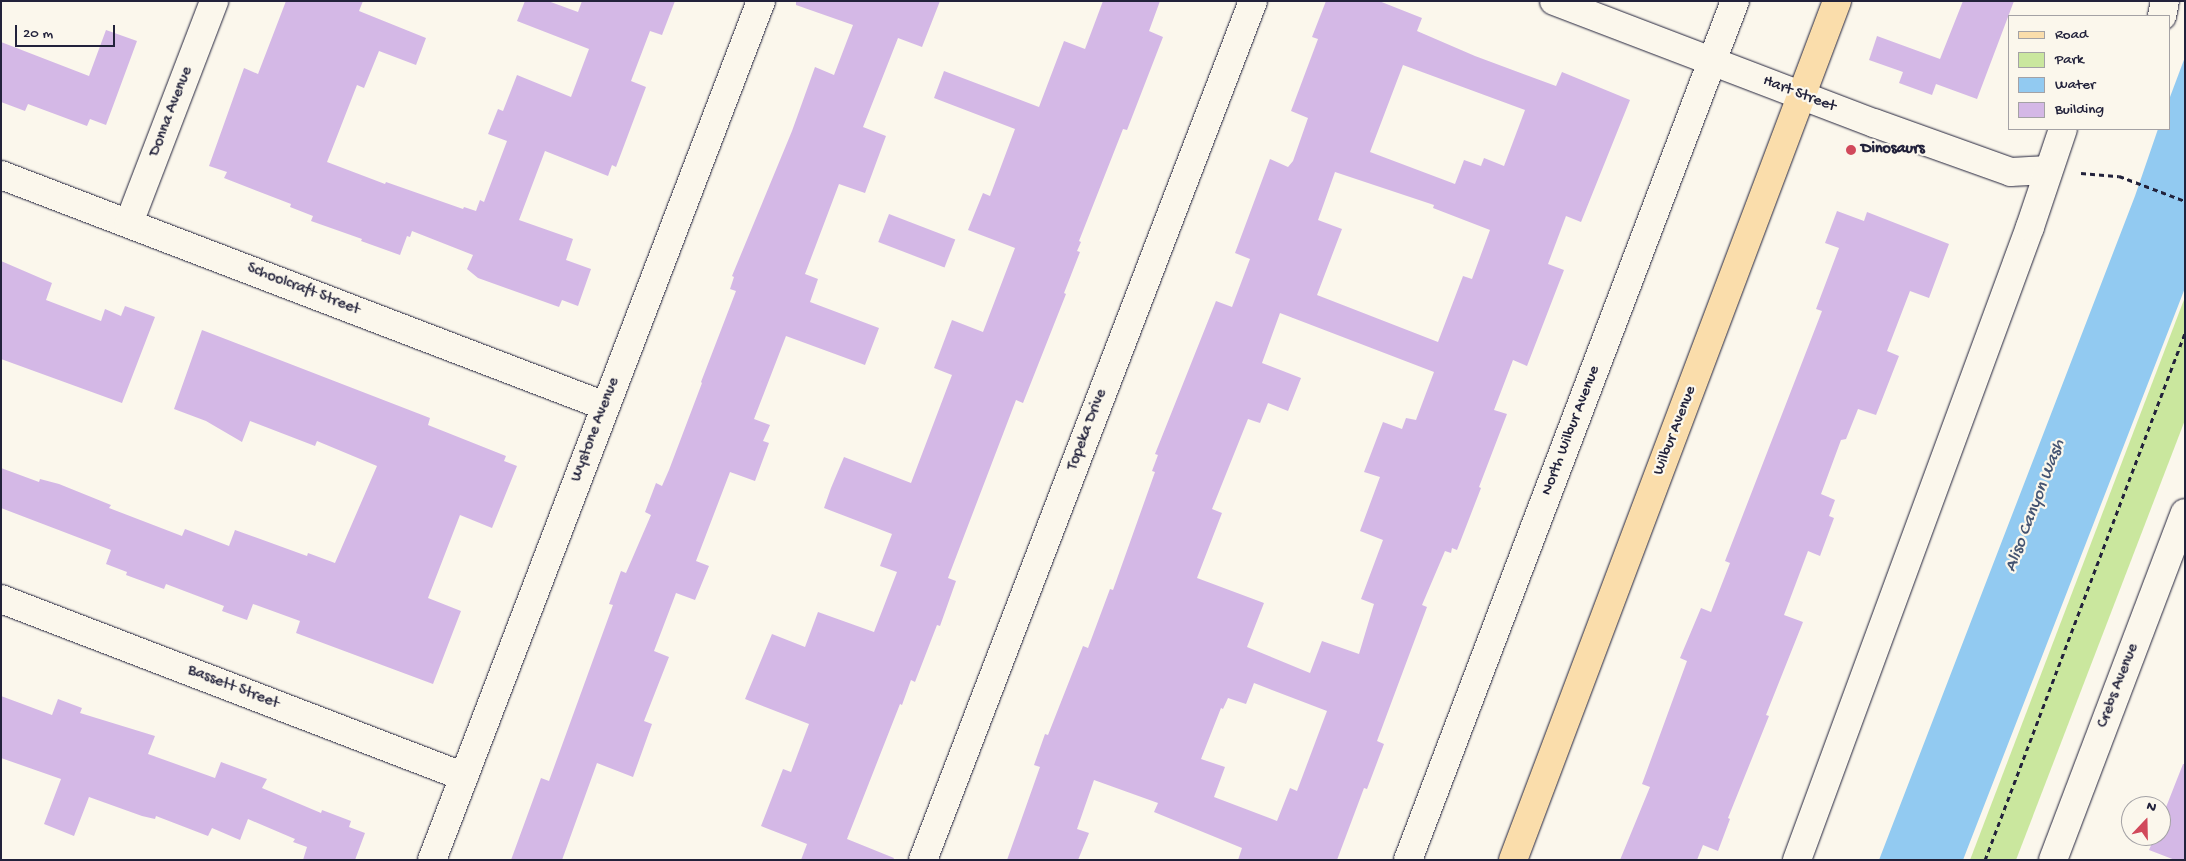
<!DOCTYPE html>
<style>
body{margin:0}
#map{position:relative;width:2186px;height:861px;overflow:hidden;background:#fbf7ec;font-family:"Gochi Hand",sans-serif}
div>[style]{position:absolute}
.green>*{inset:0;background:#cae79e}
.water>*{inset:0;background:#92caf1}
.building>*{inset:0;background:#d4b8e6;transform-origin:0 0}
.path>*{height:3px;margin-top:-1.5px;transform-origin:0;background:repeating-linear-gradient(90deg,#22223b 0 5px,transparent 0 9px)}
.roads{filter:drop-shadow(0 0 1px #22223b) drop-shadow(0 0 1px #22223b)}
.minor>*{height:28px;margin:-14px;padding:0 14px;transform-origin:14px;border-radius:14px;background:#fbf7ec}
.major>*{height:28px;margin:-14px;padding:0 14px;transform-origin:14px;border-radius:14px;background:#faddab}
.dots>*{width:14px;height:14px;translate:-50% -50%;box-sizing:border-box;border:2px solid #fbf7ec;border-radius:50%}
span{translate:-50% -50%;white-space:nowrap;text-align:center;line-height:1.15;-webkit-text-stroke:4.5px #fbf7ec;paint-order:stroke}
.street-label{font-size:16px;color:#22223b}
.poi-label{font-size:16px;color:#22223b;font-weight:700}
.left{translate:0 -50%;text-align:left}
.water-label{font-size:18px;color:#445472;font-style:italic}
.frame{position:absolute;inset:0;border:2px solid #22223b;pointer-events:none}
.legend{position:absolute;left:2008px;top:15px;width:162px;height:115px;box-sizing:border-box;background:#fbf7ec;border:1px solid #a4a2a5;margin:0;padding:6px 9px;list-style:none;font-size:15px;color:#22223b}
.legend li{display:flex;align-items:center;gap:10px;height:25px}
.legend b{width:25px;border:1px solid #a4a2a5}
.north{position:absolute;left:2121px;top:796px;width:50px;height:50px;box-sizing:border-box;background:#fbf7ec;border:1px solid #a4a2a5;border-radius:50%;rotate:21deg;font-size:14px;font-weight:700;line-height:20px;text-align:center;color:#22223b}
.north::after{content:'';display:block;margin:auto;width:18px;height:22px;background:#d1495b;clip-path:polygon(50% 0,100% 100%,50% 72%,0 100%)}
.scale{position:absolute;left:15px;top:25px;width:100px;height:22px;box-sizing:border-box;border:2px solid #22223b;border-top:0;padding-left:6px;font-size:15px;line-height:18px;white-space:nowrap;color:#22223b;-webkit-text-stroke:4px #fbf7ec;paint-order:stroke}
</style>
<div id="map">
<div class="green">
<i style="clip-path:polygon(2185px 297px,2185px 420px,2016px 860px,1970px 860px)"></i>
</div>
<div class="water">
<i style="clip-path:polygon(2185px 57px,2185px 288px,1963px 860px,1879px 860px,2135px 196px,2158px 129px,2170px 129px,2170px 97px)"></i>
</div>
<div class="building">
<i style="clip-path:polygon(286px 1px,363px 1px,359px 11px,426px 38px,416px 65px,379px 51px,364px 88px,357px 85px,327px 162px,385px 184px,386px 182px,463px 209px,464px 207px,476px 211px,480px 200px,484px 202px,507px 141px,488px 134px,498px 109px,503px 111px,517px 75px,571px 97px,589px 49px,517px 21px,525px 1px,548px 1px,578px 12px,582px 1px,675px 1px,662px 35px,650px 31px,631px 81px,646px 87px,616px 167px,612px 165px,608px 176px,545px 151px,519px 220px,573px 239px,566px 260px,591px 269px,578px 306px,562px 300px,559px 307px,478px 278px,467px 269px,473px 255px,412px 231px,410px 237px,407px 236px,400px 255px,361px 241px,362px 239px,311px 221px,313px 216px,290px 207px,291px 204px,224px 178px,227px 172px,209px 166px,244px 68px,258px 74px)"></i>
<i style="clip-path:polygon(796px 1px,940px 1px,922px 47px,898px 38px,863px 127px,886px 136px,865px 193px,839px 184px,805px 274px,818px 279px,810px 302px,879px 328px,865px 365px,786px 336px,754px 419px,770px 425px,763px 441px,769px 443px,755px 481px,730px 472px,696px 561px,709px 566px,695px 600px,676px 593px,654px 651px,669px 657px,644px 721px,652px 724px,633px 777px,597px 763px,562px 860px,511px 860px,541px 778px,549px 781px,613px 605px,609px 604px,621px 571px,626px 573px,651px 515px,645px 512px,656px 483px,662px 486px,669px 470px,702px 383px,701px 382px,736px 291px,730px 289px,734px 277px,732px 276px,792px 131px,815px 67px,834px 75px,853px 25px,796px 5px)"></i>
<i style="clip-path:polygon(1103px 1px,1160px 1px,1149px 31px,1163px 37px,1127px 130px,1123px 129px,1079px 241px,1081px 242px,1077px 251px,1080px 252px,1064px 293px,1066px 294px,1023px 403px,1016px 400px,948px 578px,956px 581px,940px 626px,937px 625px,915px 682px,911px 680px,902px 705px,900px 704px,847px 839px,894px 858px,893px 860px,801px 860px,807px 844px,761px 826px,783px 769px,791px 772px,809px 724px,745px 699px,772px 634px,805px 647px,818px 612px,874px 632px,897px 572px,880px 566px,892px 534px,824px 508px,831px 488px,844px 457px,911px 483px,952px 375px,934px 368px,952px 320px,983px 332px,1015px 248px,968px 230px,983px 193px,990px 196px,1015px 129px,934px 98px,944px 71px,1039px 107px,1064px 41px,1085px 49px)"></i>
<i style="clip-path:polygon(evenodd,1326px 1px,1379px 1px,1422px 18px,1417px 31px,1475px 56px,1556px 86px,1562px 72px,1630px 100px,1581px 222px,1566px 216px,1548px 264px,1564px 270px,1527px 366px,1513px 360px,1494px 410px,1507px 414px,1479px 487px,1481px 488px,1457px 550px,1452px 548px,1451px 553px,1445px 551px,1422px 605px,1427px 607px,1377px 741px,1384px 744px,1367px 789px,1364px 788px,1337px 860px,1238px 860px,1242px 848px,1154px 812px,1158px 803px,1094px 780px,1077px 829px,1089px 833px,1078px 860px,1007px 860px,1040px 767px,1034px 765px,1045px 734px,1048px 735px,1083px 646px,1088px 648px,1110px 589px,1113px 590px,1155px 472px,1152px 471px,1158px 455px,1155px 454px,1216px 301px,1232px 307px,1250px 259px,1235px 253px,1270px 159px,1288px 167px,1293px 161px,1308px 118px,1291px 111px,1318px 39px,1312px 37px,1326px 1px,1403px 65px,1525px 110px,1504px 166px,1484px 158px,1481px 166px,1464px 160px,1455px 184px,1370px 152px,1403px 65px,1326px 1px,1335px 172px,1434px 205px,1433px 208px,1490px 230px,1472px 279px,1463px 276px,1438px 342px,1317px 295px,1342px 229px,1318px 220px,1335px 172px,1326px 1px,1280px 313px,1434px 372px,1416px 420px,1406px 418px,1402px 429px,1383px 422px,1364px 472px,1380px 477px,1360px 531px,1383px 540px,1361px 599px,1374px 604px,1359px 654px,1322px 641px,1310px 673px,1247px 647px,1264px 603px,1197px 578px,1222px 513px,1212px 509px,1248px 419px,1260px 423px,1268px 403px,1288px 411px,1301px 378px,1262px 363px,1280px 313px,1326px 1px,1254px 683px,1327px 711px,1297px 791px,1290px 788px,1277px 821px,1214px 797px,1225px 767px,1201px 759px,1221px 708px,1223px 709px,1228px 698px,1246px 704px,1254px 683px)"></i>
<i style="clip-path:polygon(1963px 1px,2014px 1px,1977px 99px,1936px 84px,1932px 95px,1899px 83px,1903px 72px,1869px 60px,1877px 36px,1940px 59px)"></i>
<i style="clip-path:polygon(106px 30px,137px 41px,106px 125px,90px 119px,87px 126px,28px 104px,25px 111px,1px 102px,1px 42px,89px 76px)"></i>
<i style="clip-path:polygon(1837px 211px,1864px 221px,1867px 212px,1949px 244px,1929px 298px,1910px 291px,1887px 351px,1899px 356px,1876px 415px,1858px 409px,1846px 439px,1841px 440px,1821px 494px,1835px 500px,1829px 516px,1834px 518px,1820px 556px,1808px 551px,1784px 615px,1803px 622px,1766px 715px,1769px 716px,1728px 818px,1730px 819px,1718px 851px,1703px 845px,1697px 860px,1620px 860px,1650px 787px,1642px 784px,1687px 661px,1680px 658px,1701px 608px,1711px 612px,1730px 563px,1725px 561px,1822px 311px,1816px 309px,1839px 248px,1825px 243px)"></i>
<i style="left:889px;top:214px;width:71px;height:30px;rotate:21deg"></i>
<i style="clip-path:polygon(1px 261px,52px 283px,46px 300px,101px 321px,105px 309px,121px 316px,125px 306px,155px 317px,122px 403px,1px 359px)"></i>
<i style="clip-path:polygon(202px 330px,430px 418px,428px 425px,506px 456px,504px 461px,517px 466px,492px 528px,460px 515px,428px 598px,461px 611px,433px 684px,296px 633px,300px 621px,253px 604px,247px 620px,222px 611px,224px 606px,166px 584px,164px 589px,126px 575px,127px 572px,106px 564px,111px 550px,1px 508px,1px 468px,39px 482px,40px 479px,59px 484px,111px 505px,109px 508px,182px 536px,185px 529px,229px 546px,235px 530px,307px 556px,308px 553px,335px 563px,377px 466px,317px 441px,315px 446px,250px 421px,242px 442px,206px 421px,174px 409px)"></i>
<i style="clip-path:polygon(1px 696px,52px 715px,58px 699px,82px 708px,80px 713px,155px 736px,148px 754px,215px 778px,221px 762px,267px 779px,262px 788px,321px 813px,322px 810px,351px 821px,349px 827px,365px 833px,355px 860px,303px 860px,307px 847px,293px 842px,295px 839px,248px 819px,240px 840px,212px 828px,208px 836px,156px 816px,155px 819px,142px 816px,89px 797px,74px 836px,44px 824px,61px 779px,1px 758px)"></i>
<i style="clip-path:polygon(2183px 764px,2185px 764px,2185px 860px,2175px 860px,2149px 850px,2155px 836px,2161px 836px,2161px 820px)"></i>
</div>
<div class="path">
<i style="left:2081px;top:173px;width:38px;rotate:5deg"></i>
<i style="left:2119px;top:176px;width:71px;rotate:20.7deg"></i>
<i style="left:1985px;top:860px;width:564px;rotate:-69.22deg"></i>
</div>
<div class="roads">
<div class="minor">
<i style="left:1554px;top:1px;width:342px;rotate:20.9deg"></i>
<i style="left:1874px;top:123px;width:145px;rotate:19.7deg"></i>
<i style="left:2011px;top:172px;width:37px;rotate:-3deg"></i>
<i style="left:2162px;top:16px;width:15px;rotate:-79deg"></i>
<i style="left:1px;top:175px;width:647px;rotate:20.93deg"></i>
<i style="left:129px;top:223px;width:238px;rotate:-69deg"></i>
<i style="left:1px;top:599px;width:496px;rotate:21deg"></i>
<i style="left:432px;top:860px;width:920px;rotate:-69.04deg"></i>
<i style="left:923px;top:860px;width:920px;rotate:-68.98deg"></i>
<i style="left:1408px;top:860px;width:919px;rotate:-69.16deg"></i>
<i style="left:1797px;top:860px;width:675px;rotate:-69.79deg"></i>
<i style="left:2030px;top:227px;width:103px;rotate:-71.4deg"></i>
<i style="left:2053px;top:860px;width:371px;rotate:-69.2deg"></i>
</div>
<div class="major">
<i style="left:1513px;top:860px;width:918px;rotate:-69.33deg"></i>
</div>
</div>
<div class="dots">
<i style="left:1851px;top:150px;background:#d1495b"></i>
</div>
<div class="street-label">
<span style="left:1799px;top:95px;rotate:21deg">Hart Street</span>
<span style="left:172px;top:112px;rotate:-69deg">Donna Avenue</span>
<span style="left:303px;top:290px;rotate:21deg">Schoolcraft Street</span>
<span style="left:596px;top:430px;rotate:-69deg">Wystone Avenue</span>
<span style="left:1088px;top:430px;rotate:-69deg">Topeka Drive</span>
<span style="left:1572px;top:431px;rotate:-69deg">North Wilbur Avenue</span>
<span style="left:1676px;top:431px;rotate:-69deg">Wilbur Avenue</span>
<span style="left:2119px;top:686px;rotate:-69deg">Crebs Avenue</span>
<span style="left:233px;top:688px;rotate:21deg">Bassett Street</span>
</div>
<div class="poi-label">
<span class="left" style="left:1861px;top:150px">Dinosaurs</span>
</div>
<div class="water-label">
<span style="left:2036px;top:506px;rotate:-69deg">Aliso Canyon Wash</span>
</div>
<div class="frame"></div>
<ul class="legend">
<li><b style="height:6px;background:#faddab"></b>Road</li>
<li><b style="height:14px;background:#cae79e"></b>Park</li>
<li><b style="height:14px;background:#92caf1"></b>Water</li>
<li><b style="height:14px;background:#d4b8e6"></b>Building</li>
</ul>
<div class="north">N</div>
<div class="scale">20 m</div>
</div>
